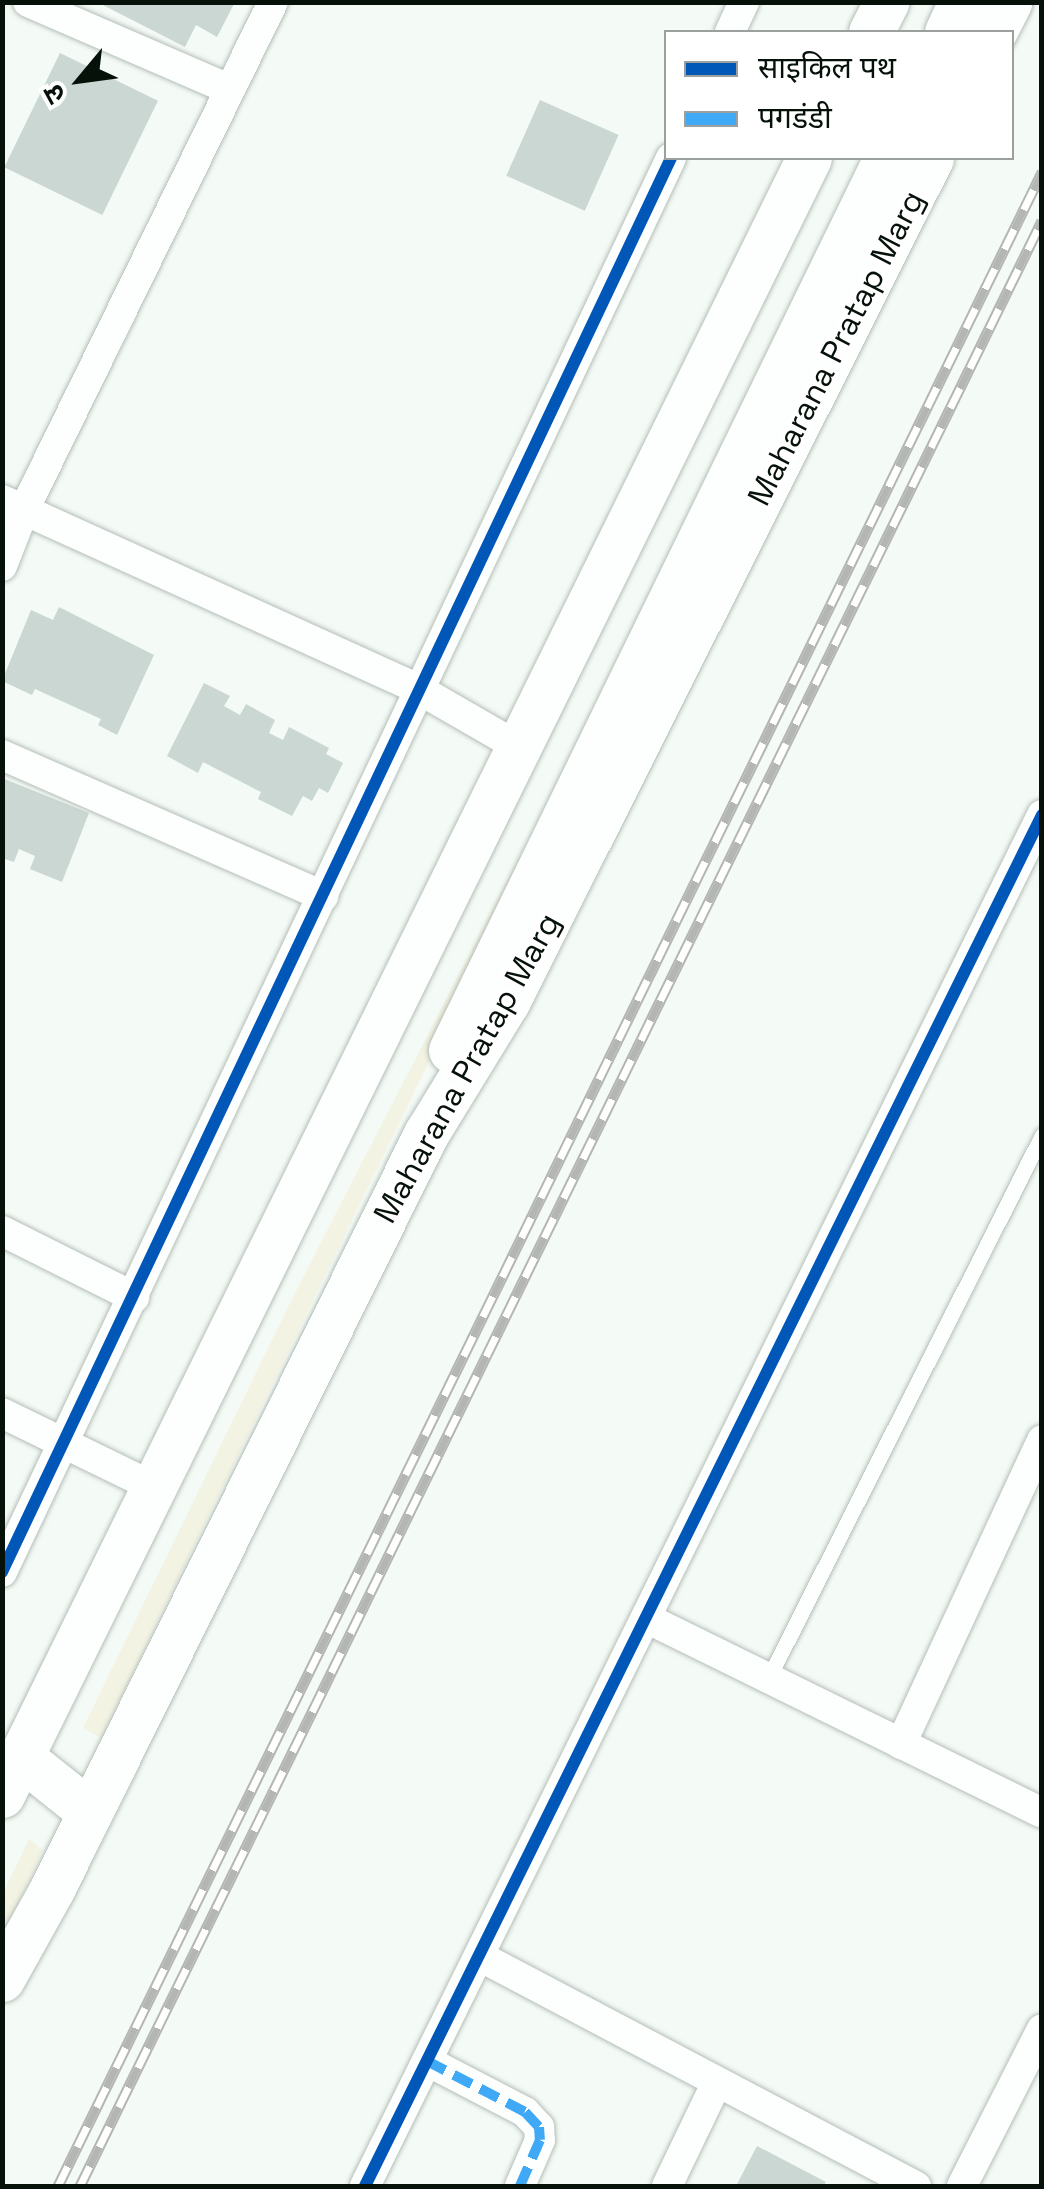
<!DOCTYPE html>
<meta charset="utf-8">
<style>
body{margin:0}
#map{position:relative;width:1044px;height:2189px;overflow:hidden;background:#f4faf5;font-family:"Space Grotesk","Noto Sans Devanagari",sans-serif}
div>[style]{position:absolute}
.green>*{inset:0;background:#f2f3e2}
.building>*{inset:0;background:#cbd7d3;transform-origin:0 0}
.roads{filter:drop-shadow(0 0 2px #b4beb7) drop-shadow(0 0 2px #b4beb7)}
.lane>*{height:15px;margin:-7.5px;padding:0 7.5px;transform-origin:7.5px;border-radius:7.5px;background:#fdfefe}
.street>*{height:30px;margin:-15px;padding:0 15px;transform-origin:15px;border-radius:15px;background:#fdfefe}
.secondary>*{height:45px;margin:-22.5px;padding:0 22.5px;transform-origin:22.5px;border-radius:22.5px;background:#fdfefe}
.rail>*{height:11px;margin-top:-5.5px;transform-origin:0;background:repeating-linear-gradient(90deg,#fff 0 22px,#b4b6b4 0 44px);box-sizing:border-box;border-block:2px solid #b4b6b4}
.quiet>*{height:10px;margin-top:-5px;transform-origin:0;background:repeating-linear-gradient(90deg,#3fa9f5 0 20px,transparent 0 30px)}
.cycleway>*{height:12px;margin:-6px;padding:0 6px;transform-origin:6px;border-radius:6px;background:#0057b8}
span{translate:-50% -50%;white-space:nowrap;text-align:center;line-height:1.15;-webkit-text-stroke:9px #fff;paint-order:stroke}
.street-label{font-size:32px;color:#06110a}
.frame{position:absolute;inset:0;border:5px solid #06110a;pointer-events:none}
.legend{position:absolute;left:664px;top:30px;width:350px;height:130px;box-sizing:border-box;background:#fff;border:2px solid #9ba09d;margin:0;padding:12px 18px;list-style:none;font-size:30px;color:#06110a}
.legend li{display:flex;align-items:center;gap:20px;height:50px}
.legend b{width:50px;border:2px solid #9ba09d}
.north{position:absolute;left:30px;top:30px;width:100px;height:100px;-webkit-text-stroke:8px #fff;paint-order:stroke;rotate:241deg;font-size:28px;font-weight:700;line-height:40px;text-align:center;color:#06110a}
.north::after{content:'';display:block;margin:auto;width:35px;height:45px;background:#06110a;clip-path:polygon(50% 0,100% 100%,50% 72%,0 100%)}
</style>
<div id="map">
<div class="green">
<i style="clip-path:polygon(519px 857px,523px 859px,436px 1047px,101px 1738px,83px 1728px,294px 1295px)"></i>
<i style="clip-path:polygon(29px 1839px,43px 1850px,3px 1935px,3px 1893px)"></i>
</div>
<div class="building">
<i style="clip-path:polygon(97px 2px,235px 2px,217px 37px,196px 25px,185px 47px)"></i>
<i style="left:60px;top:53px;width:109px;height:127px;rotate:26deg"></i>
<i style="left:540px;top:100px;width:86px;height:83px;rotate:24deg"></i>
<i style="clip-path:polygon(59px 607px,154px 655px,117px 735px,98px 725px,101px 719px,35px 689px,32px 695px,2px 681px,31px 610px,53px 620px)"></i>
<i style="clip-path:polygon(204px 683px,230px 696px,224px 706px,240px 715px,246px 704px,275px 720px,269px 733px,283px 740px,289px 727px,329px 748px,326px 754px,343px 763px,328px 793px,319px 788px,312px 801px,303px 796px,292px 816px,258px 799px,261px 792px,203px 762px,198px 773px,167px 756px)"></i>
<i style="clip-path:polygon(2px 778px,89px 813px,62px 882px,30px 869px,35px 856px,19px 849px,14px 862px,2px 858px)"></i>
<i style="clip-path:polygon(757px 2146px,826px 2182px,823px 2186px,736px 2186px)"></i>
</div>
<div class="roads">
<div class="lane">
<i style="left:768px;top:1679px;width:609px;rotate:-63.27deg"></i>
</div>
<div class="street">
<i style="left:28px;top:2px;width:219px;rotate:23.4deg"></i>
<i style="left:730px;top:32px;width:33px;rotate:-65deg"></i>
<i style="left:2px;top:500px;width:459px;rotate:24.4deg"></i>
<i style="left:420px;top:690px;width:112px;rotate:30deg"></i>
<i style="left:2px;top:566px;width:60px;rotate:-68.6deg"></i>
<i style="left:24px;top:510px;width:566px;rotate:-63.89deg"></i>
<i style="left:2px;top:755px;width:351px;rotate:23.7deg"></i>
<i style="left:2px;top:1231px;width:148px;rotate:26.6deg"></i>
<i style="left:2px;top:1413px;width:169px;rotate:26deg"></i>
<i style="left:2px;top:1572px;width:1564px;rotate:-64.68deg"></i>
<i style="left:646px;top:1618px;width:441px;rotate:26.2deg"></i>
<i style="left:901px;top:1744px;width:335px;rotate:-65.1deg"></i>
<i style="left:481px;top:1957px;width:492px;rotate:27.8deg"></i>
<i style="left:427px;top:2061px;width:110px;rotate:27.5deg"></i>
<i style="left:525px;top:2112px;width:21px;rotate:47deg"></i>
<i style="left:539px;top:2127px;width:13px;rotate:86deg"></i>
<i style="left:540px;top:2140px;width:50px;rotate:113.5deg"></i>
<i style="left:365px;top:2186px;width:1529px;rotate:-63.72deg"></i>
<i style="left:667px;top:2186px;width:115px;rotate:-64.3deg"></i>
<i style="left:962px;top:2186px;width:176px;rotate:-63deg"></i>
</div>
<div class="secondary">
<i style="left:871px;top:32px;width:34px;rotate:-63deg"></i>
<i style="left:947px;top:32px;width:33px;rotate:-65deg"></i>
<i style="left:994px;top:32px;width:34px;rotate:-63deg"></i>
<i style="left:451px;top:1050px;width:992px;rotate:-64deg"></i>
<i style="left:21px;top:1757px;width:88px;rotate:38.6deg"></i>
<i style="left:2px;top:1795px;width:1825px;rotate:-63.76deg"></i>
<i style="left:2px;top:1979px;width:103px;rotate:-60.9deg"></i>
<i style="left:52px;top:1889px;width:843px;rotate:-63.65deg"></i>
<i style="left:426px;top:1134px;width:155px;rotate:-58.5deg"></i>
<i style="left:507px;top:1002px;width:945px;rotate:-63.33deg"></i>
</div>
</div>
<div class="rail">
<i style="left:58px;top:2186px;width:2242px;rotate:-63.96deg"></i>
<i style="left:80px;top:2186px;width:2188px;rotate:-63.92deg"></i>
</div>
<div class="quiet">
<i style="left:427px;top:2061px;width:110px;rotate:27.5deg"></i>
<i style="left:525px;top:2112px;width:21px;rotate:47deg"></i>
<i style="left:539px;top:2127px;width:13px;rotate:86deg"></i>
<i style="left:540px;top:2140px;width:50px;rotate:113.5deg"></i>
</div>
<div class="cycleway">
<i style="left:2px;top:1572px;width:1564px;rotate:-64.68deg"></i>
<i style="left:365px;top:2186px;width:1529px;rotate:-63.72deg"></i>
</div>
<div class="street-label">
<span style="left:836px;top:348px;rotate:-63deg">Maharana Pratap Marg</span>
<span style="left:467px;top:1068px;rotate:-61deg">Maharana Pratap Marg</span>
</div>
<div class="frame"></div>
<ul class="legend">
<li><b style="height:12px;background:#0057b8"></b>साइकिल पथ</li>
<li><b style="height:12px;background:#3fa9f5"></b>पगडंडी</li>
</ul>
<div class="north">उ</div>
</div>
